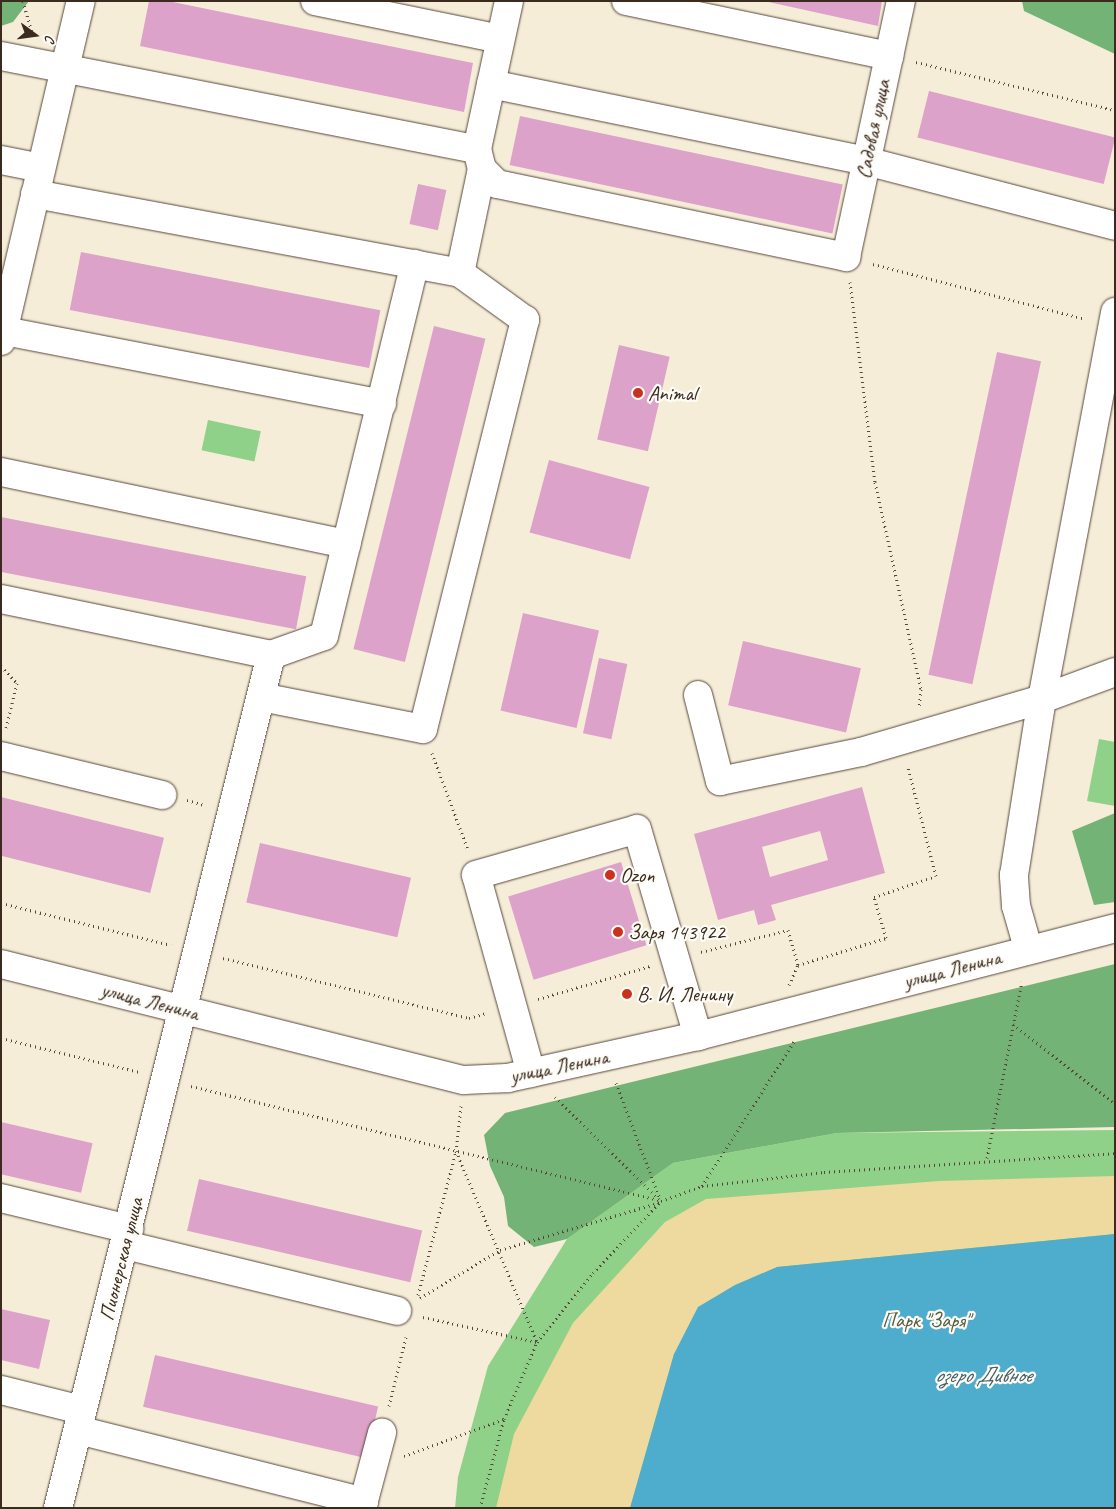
<!DOCTYPE html>
<meta charset="utf-8">
<style>
body{margin:0}
#map{position:relative;width:1116px;height:1509px;overflow:hidden;background:#f6edd9;font-family:Caveat,sans-serif}
div>[style]{position:absolute}
.green>*{inset:0;background:#8fd189;transform-origin:0 0}
.forest>*{inset:0;background:#73b375}
.sand>*{inset:0;background:#eeda9e}
.water>*{inset:0;background:#4eaccc}
.building>*{inset:0;background:#dda2c9;transform-origin:0 0}
.path>*{height:3px;margin-top:-1.5px;transform-origin:0;background:repeating-linear-gradient(90deg,#57473a 0 1px,transparent 0 5px)}
.roads{filter:drop-shadow(0 0 1px #57473a) drop-shadow(0 0 1px #57473a)}
.minor>*{height:28px;margin:-14px;padding:0 14px;transform-origin:14px;border-radius:14px;background:#fff}
.dots>*{width:14px;height:14px;translate:-50% -50%;box-sizing:border-box;border:2px solid #fdfcf7;border-radius:50%}
span{translate:-50% -50%;white-space:nowrap;text-align:center;line-height:1.15;-webkit-text-stroke:4.5px #fdfcf7;paint-order:stroke}
.street-label{font-size:21px;color:#3b2a1e}
.poi-label{font-size:21px;color:#3b2a1e}
.left{translate:0 -50%;text-align:left}
.park-label{font-size:21px;color:#545c3e}
.water-label{font-size:22px;color:#435e64;font-style:italic}
.frame{position:absolute;inset:0;border:2px solid #3b2a1e;pointer-events:none}
.north{position:absolute;left:10px;top:10px;width:50px;height:50px;-webkit-text-stroke:4px #fdfcf7;paint-order:stroke;rotate:104deg;font-size:14px;font-weight:700;line-height:20px;text-align:center;color:#3b2a1e}
.north::after{content:'';display:block;margin:auto;width:18px;height:22px;background:#3b2a1e;clip-path:polygon(50% 0,100% 100%,50% 72%,0 100%)}
</style>
<div id="map">
<div class="green">
<i style="left:208px;top:420px;width:54px;height:31px;rotate:12deg"></i>
<i style="clip-path:polygon(1099px 739px,1115px 742px,1115px 806px,1087px 801px)"></i>
<i style="clip-path:polygon(1115px 1130px,1115px 1508px,455px 1508px,458px 1477px,488px 1366px,567px 1239px,673px 1163px,837px 1133px)"></i>
</div>
<div class="forest">
<i style="clip-path:polygon(1px 1px,29px 1px,13px 22px,1px 26px)"></i>
<i style="clip-path:polygon(1022px 1px,1115px 1px,1115px 54px,1024px 11px)"></i>
<i style="clip-path:polygon(1115px 813px,1115px 902px,1094px 905px,1072px 831px)"></i>
<i style="clip-path:polygon(1115px 964px,1115px 1127px,837px 1133px,673px 1163px,567px 1239px,534px 1247px,508px 1226px,504px 1197px,490px 1166px,484px 1135px,505px 1113px)"></i>
</div>
<div class="sand">
<i style="clip-path:polygon(1115px 1176px,1115px 1234px,777px 1267px,674px 1354px,630px 1508px,496px 1508px,514px 1434px,573px 1323px,665px 1222px,706px 1199px,939px 1181px)"></i>
</div>
<div class="water">
<i style="clip-path:polygon(1115px 1234px,1115px 1508px,630px 1508px,674px 1354px,698px 1307px,735px 1285px,777px 1267px)"></i>
</div>
<div class="building">
<i style="clip-path:polygon(149px 1px,168px 1px,473px 63px,464px 112px,140px 46px)"></i>
<i style="clip-path:polygon(764px 1px,882px 1px,878px 26px)"></i>
<i style="left:929px;top:91px;width:192px;height:48px;rotate:14deg"></i>
<i style="left:520px;top:116px;width:330px;height:50px;rotate:12deg"></i>
<i style="left:418px;top:184px;width:29px;height:41px;rotate:12deg"></i>
<i style="left:81px;top:252px;width:305px;height:59px;rotate:11deg"></i>
<i style="left:434px;top:326px;width:53px;height:333px;rotate:14deg"></i>
<i style="left:619px;top:345px;width:52px;height:97px;rotate:13deg"></i>
<i style="left:997px;top:352px;width:45px;height:330px;rotate:12deg"></i>
<i style="left:549px;top:460px;width:104px;height:75px;rotate:15deg"></i>
<i style="left:1px;top:517px;width:311px;height:54px;rotate:11deg"></i>
<i style="left:523px;top:613px;width:78px;height:100px;rotate:13deg"></i>
<i style="left:743px;top:641px;width:121px;height:66px;rotate:13deg"></i>
<i style="left:599px;top:658px;width:29px;height:77px;rotate:12deg"></i>
<i style="clip-path:polygon(evenodd,862px 787px,885px 873px,771px 905px,776px 920px,758px 925px,754px 910px,718px 920px,694px 834px,862px 787px,820px 831px,828px 860px,770px 877px,762px 847px,820px 831px)"></i>
<i style="left:1px;top:797px;width:168px;height:57px;rotate:14deg"></i>
<i style="left:260px;top:843px;width:155px;height:61px;rotate:13deg"></i>
<i style="left:621px;top:862px;width:87px;height:118px;rotate:73deg"></i>
<i style="left:1px;top:1122px;width:94px;height:51px;rotate:13deg"></i>
<i style="left:199px;top:1179px;width:229px;height:53px;rotate:13deg"></i>
<i style="clip-path:polygon(1px 1309px,50px 1320px,39px 1369px,1px 1360px)"></i>
<i style="left:155px;top:1355px;width:229px;height:53px;rotate:13deg"></i>
</div>
<div class="path">
<i style="left:23px;top:1px;width:32px;rotate:74deg"></i>
<i style="left:916px;top:62px;width:205px;rotate:13.6deg"></i>
<i style="left:873px;top:264px;width:219px;rotate:14.5deg"></i>
<i style="left:850px;top:282px;width:202px;rotate:82.9deg"></i>
<i style="left:875px;top:482px;width:212px;rotate:77.5deg"></i>
<i style="left:921px;top:689px;width:18px;rotate:96deg"></i>
<i style="left:1px;top:666px;width:23px;rotate:47deg"></i>
<i style="left:17px;top:683px;width:46px;rotate:103.7deg"></i>
<i style="left:432px;top:753px;width:103px;rotate:69.6deg"></i>
<i style="left:187px;top:800px;width:19px;rotate:16deg"></i>
<i style="left:1px;top:903px;width:175px;rotate:13.9deg"></i>
<i style="left:701px;top:952px;width:90px;rotate:-14.2deg"></i>
<i style="left:788px;top:930px;width:36px;rotate:74deg"></i>
<i style="left:798px;top:965px;width:92px;rotate:-17.1deg"></i>
<i style="left:886px;top:938px;width:43px;rotate:-106.3deg"></i>
<i style="left:874px;top:897px;width:65px;rotate:-18.7deg"></i>
<i style="left:936px;top:876px;width:113px;rotate:-104.4deg"></i>
<i style="left:223px;top:958px;width:253px;rotate:13.7deg"></i>
<i style="left:469px;top:1018px;width:18px;rotate:-16deg"></i>
<i style="left:789px;top:985px;width:22px;rotate:-66deg"></i>
<i style="left:538px;top:999px;width:117px;rotate:-16.4deg"></i>
<i style="left:1013px;top:1024px;width:130px;rotate:38.1deg"></i>
<i style="left:1px;top:1038px;width:142px;rotate:13.8deg"></i>
<i style="left:616px;top:1083px;width:124px;rotate:69.2deg"></i>
<i style="left:191px;top:1086px;width:484px;rotate:13.7deg"></i>
<i style="left:555px;top:1097px;width:148px;rotate:44.5deg"></i>
<i style="left:461px;top:1106px;width:45px;rotate:96.3deg"></i>
<i style="left:456px;top:1151px;width:207px;rotate:67deg"></i>
<i style="left:987px;top:1158px;width:180px;rotate:-78.8deg"></i>
<i style="left:702px;top:1186px;width:173px;rotate:-57.5deg"></i>
<i style="left:418px;top:1295px;width:149px;rotate:-75.2deg"></i>
<i style="left:420px;top:1298px;width:93px;rotate:-31deg"></i>
<i style="left:500px;top:1250px;width:168px;rotate:-16.6deg"></i>
<i style="left:423px;top:1317px;width:117px;rotate:12.4deg"></i>
<i style="left:389px;top:1406px;width:71px;rotate:-76.2deg"></i>
<i style="left:404px;top:1456px;width:107px;rotate:-20.3deg"></i>
<i style="left:480px;top:1508px;width:92px;rotate:-74.9deg"></i>
<i style="left:504px;top:1419px;width:84px;rotate:-66.8deg"></i>
<i style="left:537px;top:1342px;width:89px;rotate:-50.9deg"></i>
<i style="left:593px;top:1273px;width:99px;rotate:-46.6deg"></i>
<i style="left:661px;top:1201px;width:44px;rotate:-20.1deg"></i>
<i style="left:702px;top:1186px;width:123px;rotate:-6.5deg"></i>
<i style="left:824px;top:1172px;width:292px;rotate:-3.7deg"></i>
</div>
<div class="roads">
<div class="minor">
<i style="left:315px;top:1px;width:189px;rotate:11.6deg"></i>
<i style="left:509px;top:1px;width:151px;rotate:102.2deg"></i>
<i style="left:477px;top:149px;width:21px;rotate:76deg"></i>
<i style="left:482px;top:169px;width:21px;rotate:45deg"></i>
<i style="left:497px;top:184px;width:357px;rotate:11.8deg"></i>
<i style="left:846px;top:257px;width:262px;rotate:-77.9deg"></i>
<i style="left:626px;top:1px;width:269px;rotate:11.8deg"></i>
<i style="left:1px;top:56px;width:485px;rotate:11.1deg"></i>
<i style="left:491px;top:84px;width:383px;rotate:11.6deg"></i>
<i style="left:866px;top:161px;width:257px;rotate:14.6deg"></i>
<i style="left:1px;top:160px;width:41px;rotate:11.3deg"></i>
<i style="left:35px;top:194px;width:432px;rotate:10.5deg"></i>
<i style="left:4px;top:331px;width:385px;rotate:10.9deg"></i>
<i style="left:1px;top:341px;width:349px;rotate:-76.8deg"></i>
<i style="left:1px;top:472px;width:353px;rotate:11.8deg"></i>
<i style="left:1px;top:599px;width:276px;rotate:11.7deg"></i>
<i style="left:271px;top:655px;width:56px;rotate:-19.7deg"></i>
<i style="left:324px;top:636px;width:383px;rotate:-76.3deg"></i>
<i style="left:698px;top:695px;width:89px;rotate:75.7deg"></i>
<i style="left:720px;top:781px;width:144px;rotate:-11.6deg"></i>
<i style="left:861px;top:752px;width:189px;rotate:-16.3deg"></i>
<i style="left:1042px;top:699px;width:394px;rotate:-79.3deg"></i>
<i style="left:261px;top:697px;width:165px;rotate:11.2deg"></i>
<i style="left:423px;top:729px;width:422px;rotate:-76deg"></i>
<i style="left:525px;top:320px;width:80px;rotate:-144.1deg"></i>
<i style="left:460px;top:273px;width:106px;rotate:-78.1deg"></i>
<i style="left:1px;top:756px;width:166px;rotate:13.6deg"></i>
<i style="left:1028px;top:948px;width:44px;rotate:-105.9deg"></i>
<i style="left:1016px;top:906px;width:31px;rotate:-94deg"></i>
<i style="left:1014px;top:875px;width:178px;rotate:-81deg"></i>
<i style="left:1042px;top:699px;width:78px;rotate:-20.3deg"></i>
<i style="left:1px;top:964px;width:477px;rotate:14.1deg"></i>
<i style="left:464px;top:1080px;width:44px;rotate:-2.6deg"></i>
<i style="left:508px;top:1078px;width:195px;rotate:-12.5deg"></i>
<i style="left:698px;top:1036px;width:431px;rotate:-14.5deg"></i>
<i style="left:531px;top:1073px;width:205px;rotate:-105.5deg"></i>
<i style="left:476px;top:875px;width:167px;rotate:-15.9deg"></i>
<i style="left:637px;top:829px;width:216px;rotate:73.6deg"></i>
<i style="left:1px;top:1198px;width:132px;rotate:13.6deg"></i>
<i style="left:125px;top:1245px;width:280px;rotate:13.6deg"></i>
<i style="left:1px;top:1390px;width:83px;rotate:13.9deg"></i>
<i style="left:78px;top:1430px;width:295px;rotate:14.1deg"></i>
<i style="left:58px;top:1508px;width:879px;rotate:-75.98deg"></i>
<i style="left:362px;top:1508px;width:78px;rotate:-75.1deg"></i>
</div>
</div>
<div class="dots">
<i style="left:638px;top:393px;background:#c8321e"></i>
<i style="left:610px;top:875px;background:#c8321e"></i>
<i style="left:618px;top:932px;background:#c8321e"></i>
<i style="left:627px;top:994px;background:#c8321e"></i>
</div>
<div class="street-label">
<span style="left:873px;top:129px;rotate:-78deg">Садовая улица</span>
<span style="left:952px;top:969px;rotate:-15deg">улица Ленина</span>
<span style="left:150px;top:1001px;rotate:14deg">улица Ленина</span>
<span style="left:559px;top:1066px;rotate:-12deg">улица Ленина</span>
<span style="left:121px;top:1259px;rotate:-76deg">Пионерская улица</span>
</div>
<div class="poi-label">
<span class="left" style="left:648px;top:393px">Animal</span>
<span class="left" style="left:620px;top:875px">Ozon</span>
<span class="left" style="left:628px;top:932px">Заря 143922</span>
<span class="left" style="left:637px;top:994px">В. И. Ленину</span>
</div>
<div class="park-label">
<span style="left:926px;top:1320px">Парк "Заря"</span>
</div>
<div class="water-label">
<span style="left:983px;top:1376px">озеро Дивное</span>
</div>
<div class="frame"></div>
<div class="north">С</div>
</div>
